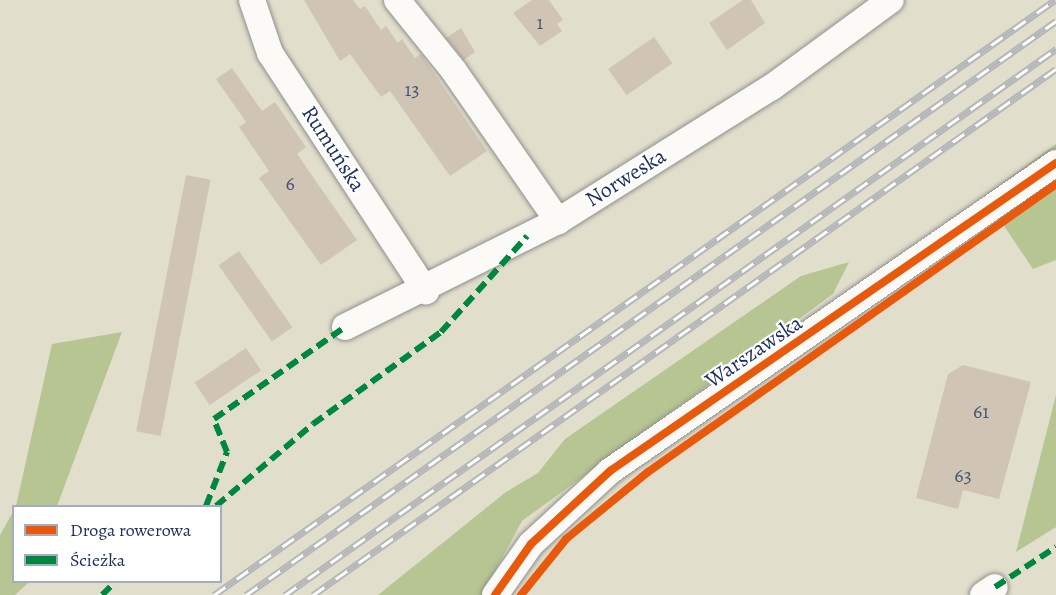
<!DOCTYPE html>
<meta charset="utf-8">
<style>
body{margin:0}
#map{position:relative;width:1056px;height:595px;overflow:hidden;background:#e2decc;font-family:Alegreya,serif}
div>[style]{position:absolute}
.forest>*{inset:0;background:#b7c592}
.building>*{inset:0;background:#d0c5b5;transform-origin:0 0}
.roads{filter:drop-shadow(0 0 2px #8f908e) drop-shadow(0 0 2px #8f908e)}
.minor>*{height:26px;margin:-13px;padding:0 13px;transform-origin:13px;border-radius:13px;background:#fbfaf7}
.rail>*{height:7px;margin-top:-3.5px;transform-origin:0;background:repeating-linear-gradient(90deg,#fff 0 14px,#b5b7b9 0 28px);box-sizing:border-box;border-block:2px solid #b5b7b9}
.quiet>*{height:6px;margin-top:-3px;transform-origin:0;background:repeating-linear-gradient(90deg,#00873e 0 12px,transparent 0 18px)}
.cycleway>*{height:8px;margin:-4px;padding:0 4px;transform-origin:4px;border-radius:4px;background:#e8590c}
span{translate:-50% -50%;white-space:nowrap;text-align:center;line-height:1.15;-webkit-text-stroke:4.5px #fff;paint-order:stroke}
.number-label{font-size:20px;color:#485474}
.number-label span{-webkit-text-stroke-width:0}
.street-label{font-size:22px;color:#1b2f5e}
.legend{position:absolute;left:12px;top:505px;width:210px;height:78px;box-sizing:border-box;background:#fff;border:2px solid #a4acbf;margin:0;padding:8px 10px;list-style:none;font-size:18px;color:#1b2f5e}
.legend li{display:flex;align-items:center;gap:12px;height:30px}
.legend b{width:30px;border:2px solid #a4acbf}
</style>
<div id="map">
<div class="forest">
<i style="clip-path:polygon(1056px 144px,1056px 260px,1033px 269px,984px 196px)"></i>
<i style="clip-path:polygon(849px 262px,833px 294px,522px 521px,482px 595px,378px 595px,506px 492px,538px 473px,565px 439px,801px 276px)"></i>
<i style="clip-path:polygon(122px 332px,57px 506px,16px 506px,52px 344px)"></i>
<i style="clip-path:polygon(1056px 395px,1056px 527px,1016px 552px)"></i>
<i style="clip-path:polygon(13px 512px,14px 582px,29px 582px,15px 595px,0 595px,0 535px)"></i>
</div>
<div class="building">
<i style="clip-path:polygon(304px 0,353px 0,360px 9px,365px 6px,381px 30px,386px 26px,398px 43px,402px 39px,415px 58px,421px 54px,487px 151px,450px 176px,390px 91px,381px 97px,350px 54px,340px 61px)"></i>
<i style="clip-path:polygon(532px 0,549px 0,563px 20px,557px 24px,562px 31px,540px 46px,513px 13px)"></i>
<i style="clip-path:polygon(743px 0,751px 0,765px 23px,727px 50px,709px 23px)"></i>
<i style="clip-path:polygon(461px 28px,475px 52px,464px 60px,446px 38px)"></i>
<i style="left:654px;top:37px;width:32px;height:56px;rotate:55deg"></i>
<i style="clip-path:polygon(232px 68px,262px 111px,275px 102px,306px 147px,297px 154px,357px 240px,321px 265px,259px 178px,269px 171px,239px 127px,246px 122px,216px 79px)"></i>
<i style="left:186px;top:175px;width:25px;height:261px;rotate:11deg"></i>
<i style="left:239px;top:251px;width:93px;height:25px;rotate:55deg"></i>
<i style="left:246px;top:348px;width:27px;height:62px;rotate:56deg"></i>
<i style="clip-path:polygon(963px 365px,1031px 382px,999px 499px,963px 490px,958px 509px,916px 498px,948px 374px)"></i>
</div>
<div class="roads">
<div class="minor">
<i style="left:252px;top:0;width:56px;rotate:71.2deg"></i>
<i style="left:270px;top:53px;width:285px;rotate:56.8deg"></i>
<i style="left:397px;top:0;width:91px;rotate:51.2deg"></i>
<i style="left:454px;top:71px;width:183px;rotate:55.3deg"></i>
<i style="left:345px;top:327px;width:238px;rotate:-26.5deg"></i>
<i style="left:558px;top:221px;width:252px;rotate:-32.1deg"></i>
<i style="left:772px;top:87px;width:147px;rotate:-36.2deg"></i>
<i style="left:495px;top:595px;width:62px;rotate:-54.8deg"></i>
<i style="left:531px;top:544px;width:108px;rotate:-42.7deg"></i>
<i style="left:610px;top:471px;width:542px;rotate:-34.63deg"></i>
<i style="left:983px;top:595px;width:14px;rotate:-34deg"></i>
</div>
</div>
<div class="rail">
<i style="left:214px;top:595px;width:1030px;rotate:-35.28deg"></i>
<i style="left:246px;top:595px;width:993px;rotate:-35.32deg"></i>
<i style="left:285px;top:595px;width:945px;rotate:-35.31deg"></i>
<i style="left:313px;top:595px;width:910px;rotate:-35.3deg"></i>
</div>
<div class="quiet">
<i style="left:206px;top:506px;width:58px;rotate:-68.7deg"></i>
<i style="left:227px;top:452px;width:35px;rotate:-112deg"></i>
<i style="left:214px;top:419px;width:160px;rotate:-35.1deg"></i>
<i style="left:216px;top:506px;width:127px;rotate:-40.2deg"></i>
<i style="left:313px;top:424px;width:158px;rotate:-35.7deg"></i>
<i style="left:441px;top:332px;width:129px;rotate:-48.1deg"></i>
<i style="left:995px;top:587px;width:73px;rotate:-33.3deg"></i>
<i style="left:102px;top:595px;width:18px;rotate:-45deg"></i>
</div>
<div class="cycleway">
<i style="left:495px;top:595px;width:62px;rotate:-54.8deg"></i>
<i style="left:531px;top:544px;width:108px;rotate:-42.7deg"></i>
<i style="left:610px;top:471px;width:542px;rotate:-34.63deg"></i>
<i style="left:521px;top:595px;width:72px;rotate:-51.2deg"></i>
<i style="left:566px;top:539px;width:106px;rotate:-39.3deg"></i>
<i style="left:648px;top:472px;width:499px;rotate:-35.2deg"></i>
</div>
<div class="number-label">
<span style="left:540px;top:22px">1</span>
<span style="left:412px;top:89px">13</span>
<span style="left:290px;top:183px">6</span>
<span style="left:981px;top:411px">61</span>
<span style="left:963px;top:475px">63</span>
</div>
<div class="street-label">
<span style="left:333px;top:149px;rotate:57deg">Rumuńska</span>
<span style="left:626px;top:178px;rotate:-32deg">Norweska</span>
<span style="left:754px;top:352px;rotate:-34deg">Warszawska</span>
</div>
<ul class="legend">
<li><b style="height:8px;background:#e8590c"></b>Droga rowerowa</li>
<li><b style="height:8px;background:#00873e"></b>Ścieżka</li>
</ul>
</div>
